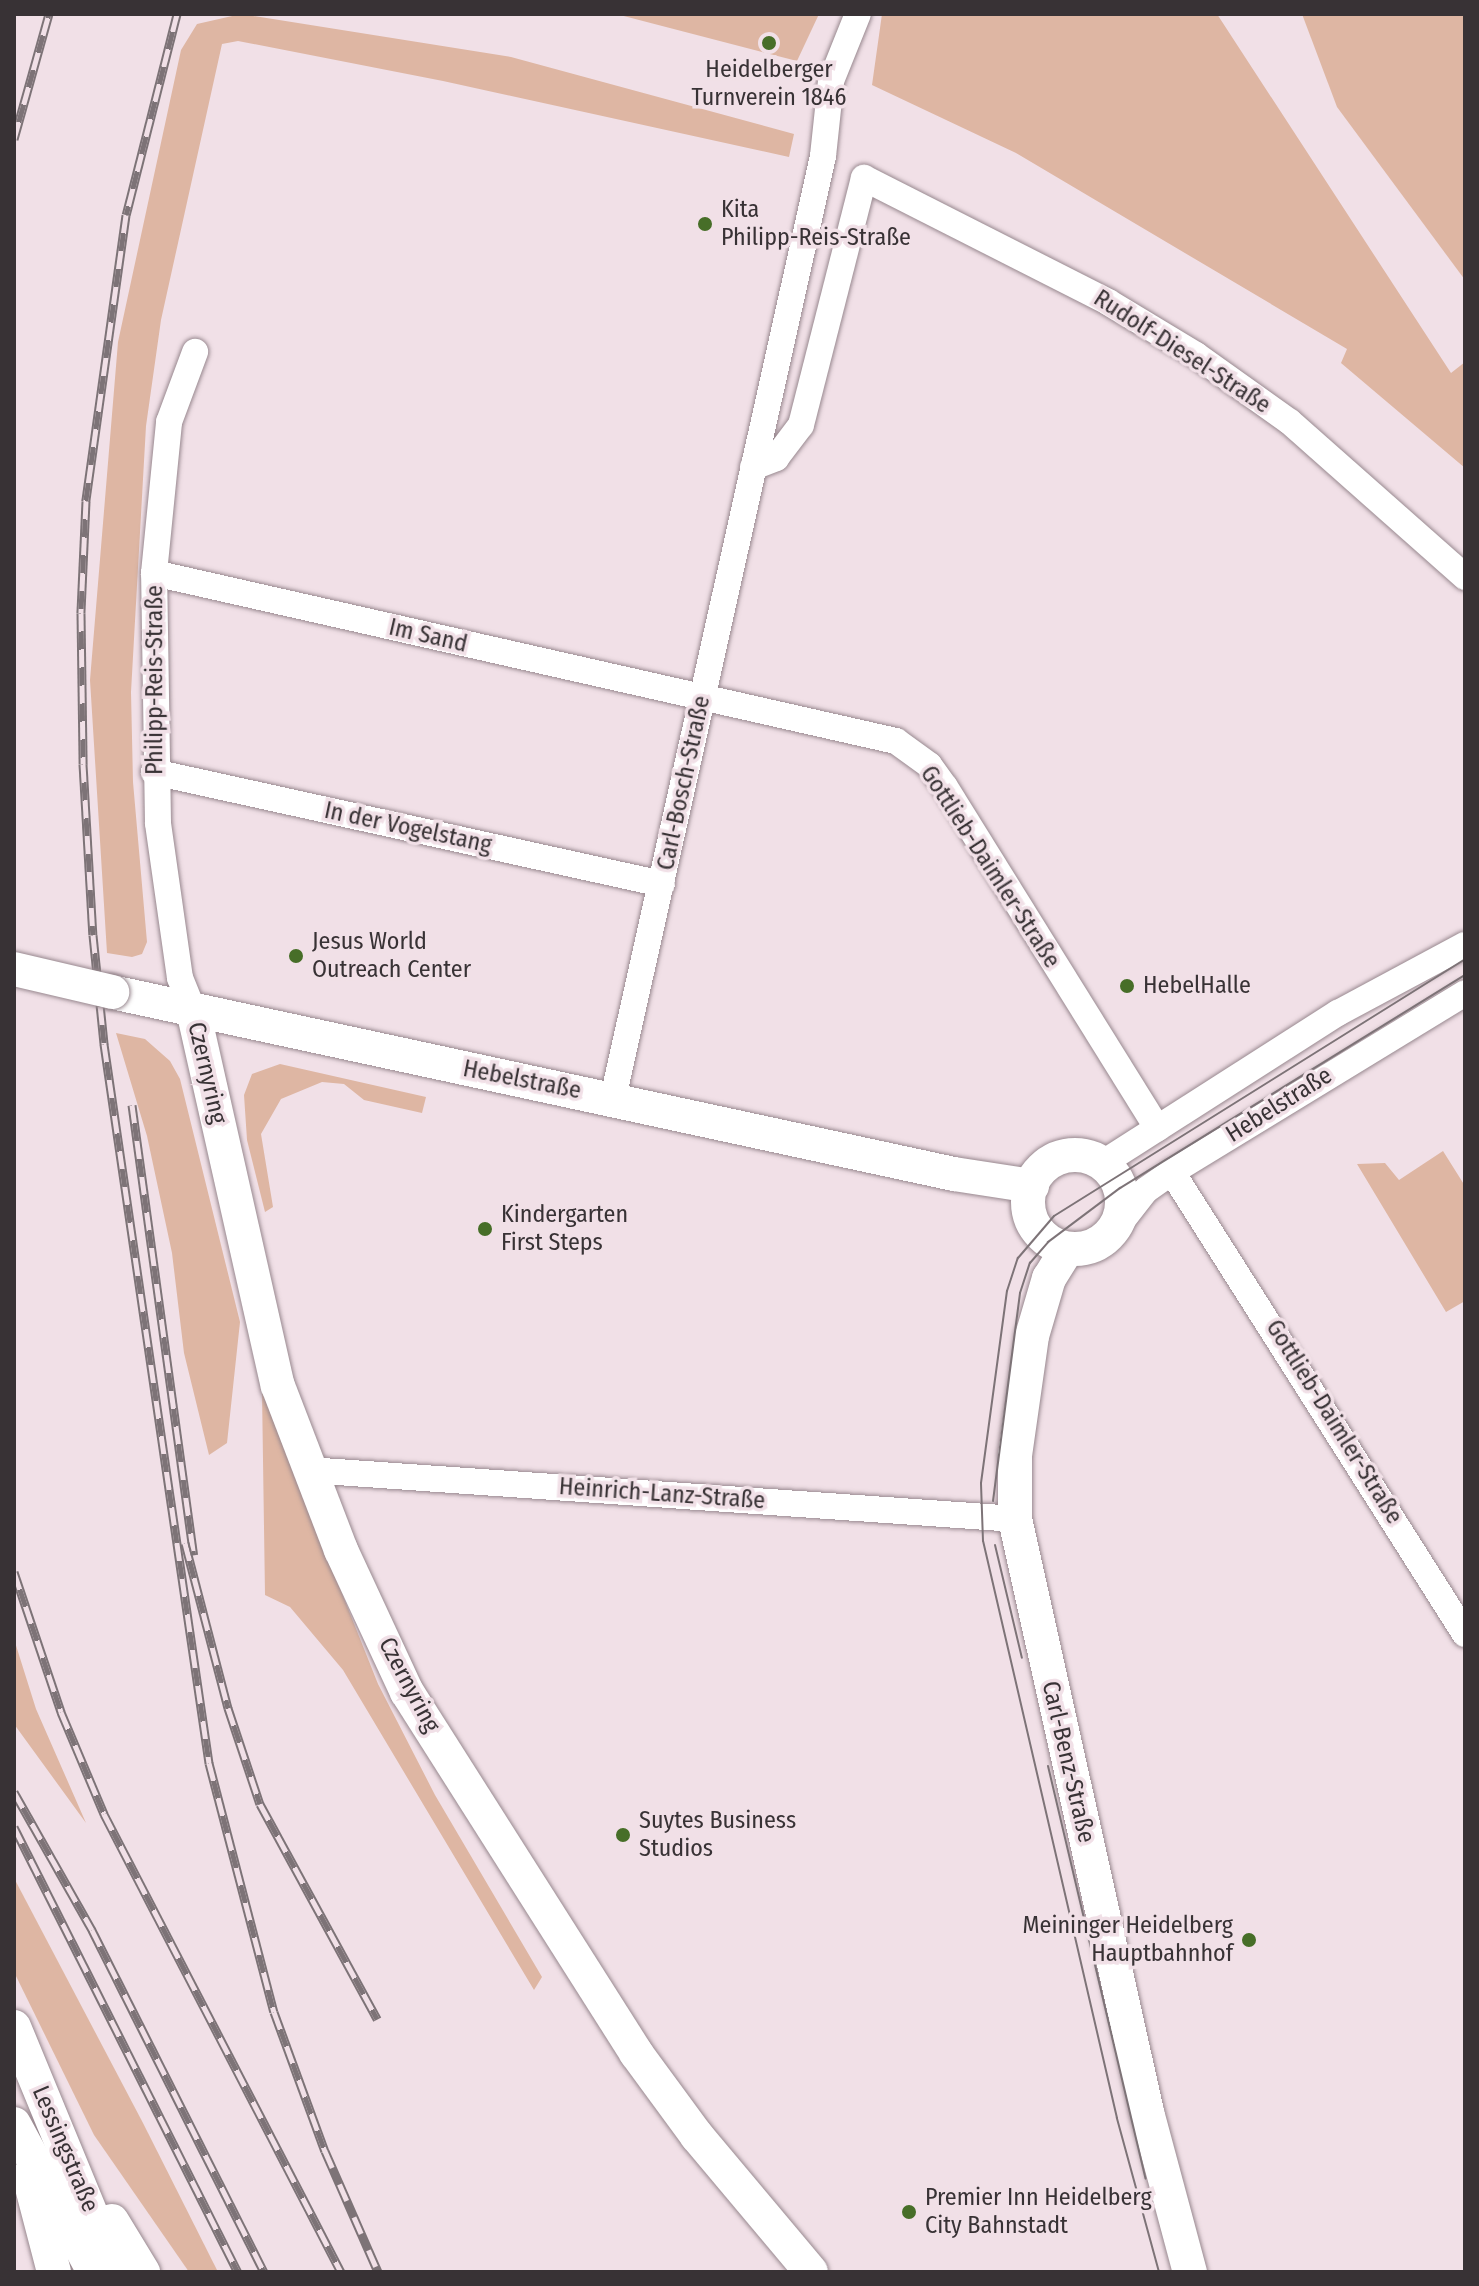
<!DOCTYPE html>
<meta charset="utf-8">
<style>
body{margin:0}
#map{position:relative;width:1479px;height:2286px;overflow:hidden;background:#f1e0e7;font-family:"Fira Sans Condensed",sans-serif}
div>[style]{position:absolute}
.green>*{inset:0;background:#deb6a3}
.roads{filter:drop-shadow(0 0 2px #98888f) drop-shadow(0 0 2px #98888f)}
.minor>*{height:26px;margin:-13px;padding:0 13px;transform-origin:13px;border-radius:13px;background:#fff}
.major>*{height:34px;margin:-17px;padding:0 17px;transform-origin:17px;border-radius:17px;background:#fff}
.major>.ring{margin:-17px;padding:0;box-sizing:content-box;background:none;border:34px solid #fff;border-radius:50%}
.tram>*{height:2px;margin:-1px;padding:0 1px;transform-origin:1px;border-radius:1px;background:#7d7377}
.rail>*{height:9px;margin-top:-4.5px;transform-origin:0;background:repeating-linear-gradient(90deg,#f1e0e7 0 18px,#7d7377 0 36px);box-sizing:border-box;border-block:2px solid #7d7377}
.bridges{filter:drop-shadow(0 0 2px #98888f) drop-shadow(0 0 2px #98888f)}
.major-bridge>*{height:34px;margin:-17px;padding:0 17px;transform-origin:17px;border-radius:17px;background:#fff}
.dots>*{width:22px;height:22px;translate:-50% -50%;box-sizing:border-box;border:4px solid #f1e0e7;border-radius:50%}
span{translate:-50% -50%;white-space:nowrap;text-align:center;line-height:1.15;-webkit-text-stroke:7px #f1e0e7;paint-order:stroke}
.poi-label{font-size:24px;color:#383235}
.left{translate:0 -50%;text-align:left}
.right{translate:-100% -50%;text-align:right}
.street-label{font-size:24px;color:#383235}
.frame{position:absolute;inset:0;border:16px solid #383235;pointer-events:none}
</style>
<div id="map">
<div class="green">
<i style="clip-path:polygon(241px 14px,511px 57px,794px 134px,789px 157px,443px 81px,238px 41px,222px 44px,161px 320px,146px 426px,131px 692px,133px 782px,147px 942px,142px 954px,132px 957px,107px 953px,90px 680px,118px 342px,181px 50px,197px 24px)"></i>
<i style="clip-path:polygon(616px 14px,819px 14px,797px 61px)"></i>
<i style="clip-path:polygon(882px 14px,1217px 14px,1451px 373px,1465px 362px,1465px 468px,1341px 363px,1347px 349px,1016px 153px,872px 85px)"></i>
<i style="clip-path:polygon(1302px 14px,1465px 14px,1465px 280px,1337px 107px)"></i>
<i style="clip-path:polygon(116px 1033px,145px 1039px,170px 1061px,180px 1079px,240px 1322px,227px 1443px,209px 1455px,184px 1353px,172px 1253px,147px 1136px)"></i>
<i style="clip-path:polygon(280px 1064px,426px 1097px,422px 1113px,364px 1100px,344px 1084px,322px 1082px,281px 1099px,261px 1134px,273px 1207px,265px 1212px,247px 1140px,244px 1095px,252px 1074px)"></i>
<i style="clip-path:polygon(1443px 1151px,1465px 1186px,1465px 1301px,1446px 1312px,1357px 1164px,1385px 1163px,1399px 1180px)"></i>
<i style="clip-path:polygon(262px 1392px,378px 1684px,435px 1795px,542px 1977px,534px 1990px,343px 1670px,290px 1607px,265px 1595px)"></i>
<i style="clip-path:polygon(14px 1639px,36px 1709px,86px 1823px,14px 1724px)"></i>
<i style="clip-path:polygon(14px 1878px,143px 2123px,218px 2272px,189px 2272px,94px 2135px,14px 1972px)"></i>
</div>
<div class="roads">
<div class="minor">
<i style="left:753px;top:467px;width:25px;rotate:-21deg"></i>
<i style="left:776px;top:458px;width:41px;rotate:-52.9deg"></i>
<i style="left:801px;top:425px;width:255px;rotate:-75.7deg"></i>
<i style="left:864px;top:178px;width:274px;rotate:26.9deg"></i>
<i style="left:1108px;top:302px;width:103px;rotate:31.1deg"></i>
<i style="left:1196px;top:355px;width:115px;rotate:35.5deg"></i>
<i style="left:1290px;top:422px;width:234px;rotate:41.5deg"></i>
<i style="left:154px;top:573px;width:761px;rotate:12.76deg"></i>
<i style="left:896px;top:741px;width:41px;rotate:36deg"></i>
<i style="left:929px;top:765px;width:27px;rotate:54deg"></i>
<i style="left:945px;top:787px;width:402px;rotate:58.1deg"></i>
<i style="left:154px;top:772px;width:520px;rotate:12.43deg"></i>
<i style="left:193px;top:1010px;width:35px;rotate:-112deg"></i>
<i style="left:180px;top:978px;width:157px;rotate:-98.1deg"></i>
<i style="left:158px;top:823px;width:250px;rotate:-90.9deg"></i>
<i style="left:154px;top:573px;width:152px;rotate:-84.3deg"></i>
<i style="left:169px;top:422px;width:75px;rotate:-69.6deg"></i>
<i style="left:613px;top:1098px;width:965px;rotate:-77.43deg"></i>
<i style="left:823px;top:156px;width:75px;rotate:-83.9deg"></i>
<i style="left:831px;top:81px;width:72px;rotate:-68.1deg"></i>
<i style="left:1103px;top:1163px;width:279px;rotate:-32.6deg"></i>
<i style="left:1338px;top:1013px;width:144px;rotate:-28.2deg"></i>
<i style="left:1172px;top:1172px;width:547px;rotate:57.62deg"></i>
<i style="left:1110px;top:1236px;width:58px;rotate:-52deg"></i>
<i style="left:1146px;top:1190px;width:32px;rotate:-35deg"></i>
<i style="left:1172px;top:1172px;width:343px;rotate:-31.4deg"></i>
<i style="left:308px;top:1470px;width:709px;rotate:3.96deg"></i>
</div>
<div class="major">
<i style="left:112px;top:992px;width:861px;rotate:12.2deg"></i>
<i style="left:954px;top:1174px;width:79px;rotate:8.7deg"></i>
<i style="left:193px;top:1010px;width:385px;rotate:77.3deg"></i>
<i style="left:278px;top:1386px;width:176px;rotate:69deg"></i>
<i style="left:341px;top:1550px;width:157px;rotate:65.1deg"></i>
<i style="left:407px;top:1692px;width:428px;rotate:57.6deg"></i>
<i style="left:636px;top:2053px;width:103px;rotate:53.7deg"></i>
<i style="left:697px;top:2136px;width:177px;rotate:50deg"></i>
<i class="ring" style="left:1028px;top:1155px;width:60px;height:60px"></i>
<i style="left:1066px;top:1251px;width:32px;rotate:122deg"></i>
<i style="left:1049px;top:1278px;width:60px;rotate:106.3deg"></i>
<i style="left:1032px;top:1336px;width:121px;rotate:98.1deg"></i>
<i style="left:1015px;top:1456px;width:63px;rotate:90deg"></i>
<i style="left:1015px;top:1519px;width:608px;rotate:77.45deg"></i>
<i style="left:1147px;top:2112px;width:166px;rotate:75deg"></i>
<i style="left:14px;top:2027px;width:265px;rotate:67.6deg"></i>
<i style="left:14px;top:2124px;width:168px;rotate:61.6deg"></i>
<i style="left:29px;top:2176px;width:99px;rotate:75.4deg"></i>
<i style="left:112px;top:2221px;width:60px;rotate:58.7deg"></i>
</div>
</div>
<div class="tram">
<i style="left:993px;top:1501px;width:210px;rotate:-82.6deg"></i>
<i style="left:1020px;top:1293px;width:32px;rotate:-72deg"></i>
<i style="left:1030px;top:1263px;width:28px;rotate:-49deg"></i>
<i style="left:1048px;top:1242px;width:90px;rotate:-36.9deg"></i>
<i style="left:1120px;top:1188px;width:405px;rotate:-31.7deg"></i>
<i style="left:995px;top:1545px;width:116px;rotate:76.6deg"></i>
<i style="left:1048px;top:1766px;width:424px;rotate:76.7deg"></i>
<i style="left:1159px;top:2272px;width:160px;rotate:-105.3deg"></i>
<i style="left:1117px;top:2118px;width:592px;rotate:-103.07deg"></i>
<i style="left:983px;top:1541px;width:58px;rotate:-92deg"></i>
<i style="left:981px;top:1483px;width:194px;rotate:-82.3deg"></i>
<i style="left:1007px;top:1291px;width:35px;rotate:-72deg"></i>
<i style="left:1018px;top:1258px;width:55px;rotate:-49.4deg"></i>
<i style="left:1054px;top:1216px;width:485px;rotate:-32deg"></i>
</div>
<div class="rail">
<i style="left:177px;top:14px;width:207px;rotate:104.2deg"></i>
<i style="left:126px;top:215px;width:289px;rotate:98deg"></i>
<i style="left:86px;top:501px;width:112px;rotate:92.6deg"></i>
<i style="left:81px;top:613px;width:151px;rotate:89.2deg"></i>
<i style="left:83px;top:764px;width:171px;rotate:86.7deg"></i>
<i style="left:93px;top:935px;width:110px;rotate:84.2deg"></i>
<i style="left:104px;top:1044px;width:727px;rotate:81.69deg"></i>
<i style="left:209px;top:1763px;width:257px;rotate:75.4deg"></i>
<i style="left:274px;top:2012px;width:148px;rotate:69.9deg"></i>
<i style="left:325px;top:2151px;width:132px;rotate:66.3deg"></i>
<i style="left:14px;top:139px;width:130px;rotate:-74.4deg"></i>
<i style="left:132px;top:1105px;width:454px;rotate:82.2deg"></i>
<i style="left:185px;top:1543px;width:171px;rotate:75.4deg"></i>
<i style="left:228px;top:1708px;width:101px;rotate:71.6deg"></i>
<i style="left:260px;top:1804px;width:245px;rotate:61.4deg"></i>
<i style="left:14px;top:1572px;width:148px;rotate:71.4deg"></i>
<i style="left:61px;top:1712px;width:111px;rotate:67.1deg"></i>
<i style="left:104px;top:1814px;width:516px;rotate:62.64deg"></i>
<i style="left:14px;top:1792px;width:159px;rotate:60.5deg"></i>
<i style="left:92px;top:1930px;width:383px;rotate:63.3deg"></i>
<i style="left:14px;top:1827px;width:498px;rotate:63.3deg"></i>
</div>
<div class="bridges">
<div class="major-bridge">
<i style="left:14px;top:969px;width:101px;rotate:13.2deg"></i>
</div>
</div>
<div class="dots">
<i style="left:769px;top:43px;background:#476e28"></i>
<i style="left:705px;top:224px;background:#476e28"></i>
<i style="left:296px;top:956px;background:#476e28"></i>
<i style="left:1127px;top:986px;background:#476e28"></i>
<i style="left:485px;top:1229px;background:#476e28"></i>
<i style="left:623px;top:1835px;background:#476e28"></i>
<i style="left:1249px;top:1940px;background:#476e28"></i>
<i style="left:909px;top:2212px;background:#476e28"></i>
</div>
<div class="poi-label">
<span style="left:769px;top:84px">Heidelberger<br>Turnverein 1846</span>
<span class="left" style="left:721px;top:224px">Kita<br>Philipp-Reis-Straße</span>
<span class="left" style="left:312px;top:956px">Jesus World<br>Outreach Center</span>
<span class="left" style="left:1143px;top:986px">HebelHalle</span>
<span class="left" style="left:501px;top:1229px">Kindergarten<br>First Steps</span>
<span class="left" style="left:639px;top:1835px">Suytes Business<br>Studios</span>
<span class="right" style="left:1233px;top:1940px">Meininger Heidelberg<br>Hauptbahnhof</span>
<span class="left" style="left:925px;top:2212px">Premier Inn Heidelberg<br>City Bahnstadt</span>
</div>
<div class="street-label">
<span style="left:1182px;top:352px;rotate:33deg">Rudolf-Diesel-Straße</span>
<span style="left:428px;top:636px;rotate:13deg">Im Sand</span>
<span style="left:155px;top:680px;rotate:-90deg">Philipp-Reis-Straße</span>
<span style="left:684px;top:783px;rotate:-78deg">Carl-Bosch-Straße</span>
<span style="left:408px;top:828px;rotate:12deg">In der Vogelstang</span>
<span style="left:990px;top:867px;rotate:57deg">Gottlieb-Daimler-Straße</span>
<span style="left:207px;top:1073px;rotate:77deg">Czernyring</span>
<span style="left:522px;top:1080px;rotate:11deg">Hebelstraße</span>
<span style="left:1279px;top:1105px;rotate:-32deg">Hebelstraße</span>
<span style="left:1334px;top:1422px;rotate:58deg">Gottlieb-Daimler-Straße</span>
<span style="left:662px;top:1494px;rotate:4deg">Heinrich-Lanz-Straße</span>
<span style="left:409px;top:1685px;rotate:62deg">Czernyring</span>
<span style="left:1068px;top:1762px;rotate:77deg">Carl-Benz-Straße</span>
<span style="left:65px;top:2149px;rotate:67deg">Lessingstraße</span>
</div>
<div class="frame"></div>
</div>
